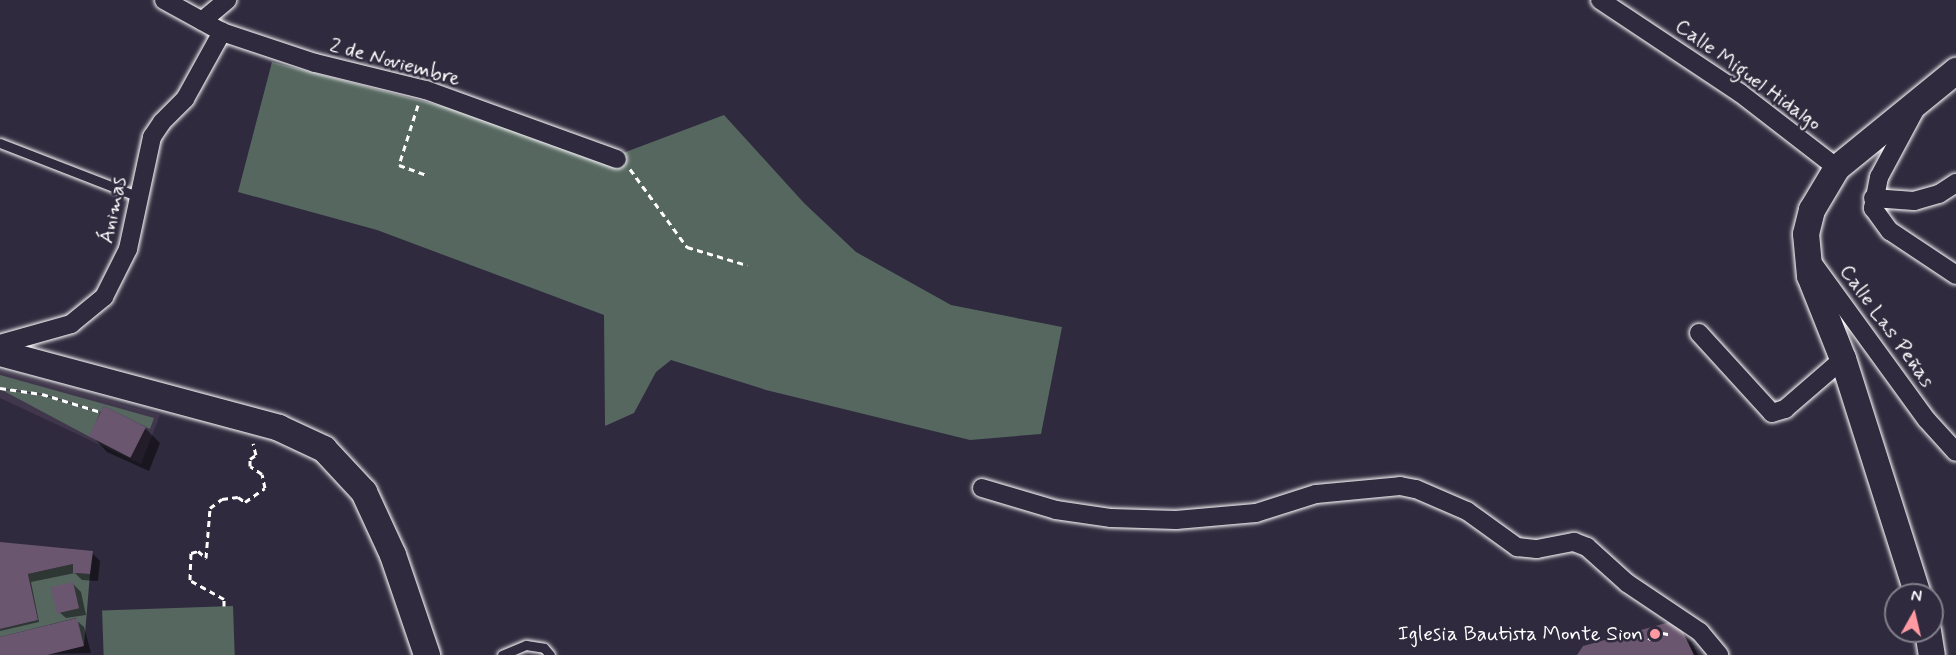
<!DOCTYPE html>
<meta charset="utf-8">
<style>
body{margin:0}
#map{position:relative;width:1956px;height:655px;overflow:hidden;background:#2f2a3d;font-family:Mynerve,sans-serif}
div>[style]{position:absolute}
.built>*{inset:0;background:#41374c}
.green>*{inset:0;background:#566760;transform-origin:0 0}
.shadow>*{inset:0;background:#0007}
.building>*{inset:0;background:#6a566e;transform-origin:0 0}
.path>*{height:3px;margin-top:-1.5px;transform-origin:0;background:repeating-linear-gradient(90deg,#fff 0 6px,transparent 0 10.5px)}
.roads{filter:drop-shadow(0 0 2px #fff) drop-shadow(0 0 2px #fff)}
.lane>*{height:9px;margin:-4.5px;padding:0 4.5px;transform-origin:4.5px;border-radius:4.5px;background:#2f2a3d}
.street>*{height:18px;margin:-9px;padding:0 9px;transform-origin:9px;border-radius:9px;background:#2f2a3d}
.secondary>*{height:26px;margin:-13px;padding:0 13px;transform-origin:13px;border-radius:13px;background:#2f2a3d}
.dots>*{width:16px;height:16px;translate:-50% -50%;box-sizing:border-box;border:3px solid #2f2a3d;border-radius:50%}
span{translate:-50% -50%;white-space:nowrap;text-align:center;line-height:1.15;-webkit-text-stroke:5px #2f2a3d;paint-order:stroke}
.street-label{font-size:21px;color:#fff}
.poi-label{font-size:21px;color:#fff}
.right{translate:-100% -50%;text-align:right}
.north{position:absolute;left:1884px;top:583px;width:60px;height:60px;box-sizing:border-box;background:#2f2a3d;border:2px solid #827f8b;border-radius:50%;rotate:8deg;font-size:16px;font-weight:700;line-height:24px;text-align:center;color:#fff}
.north::after{content:'';display:block;margin:auto;width:21px;height:27px;background:#ff9aa2;clip-path:polygon(50% 0,100% 100%,50% 72%,0 100%)}
</style>
<div id="map">
<div class="built">
<i style="clip-path:polygon(0 370px,160px 415px,141px 464px,0 398px)"></i>
</div>
<div class="green">
<i style="clip-path:polygon(272px 62px,623px 153px,724px 115px,804px 203px,856px 252px,951px 305px,1062px 327px,1041px 434px,970px 440px,766px 390px,671px 360px,656px 372px,634px 413px,605px 426px,604px 315px,377px 230px,238px 192px)"></i>
<i style="clip-path:polygon(0 375px,154px 418px,150px 429px,104px 406px,101px 412px,43px 394px,0 388px)"></i>
<i style="clip-path:polygon(0 389px,42px 395px,100px 412px,90px 437px)"></i>
<i style="clip-path:polygon(73px 564px,73px 573px,90px 574px,84px 646px,76px 618px,0 637px,0 629px,38px 620px,28px 574px)"></i>
<i style="left:233px;top:606px;width:49px;height:131px;rotate:88deg"></i>
</div>
<div class="shadow">
<i style="clip-path:polygon(145px 428px,160px 443px,149px 471px,107px 452px,93px 437px)"></i>
<i style="clip-path:polygon(0 543px,92px 553px,100px 561px,98px 581px,82px 580px,75px 573px,31px 582px,39px 622px,0 631px)"></i>
<i style="clip-path:polygon(73px 584px,81px 592px,86px 615px,66px 618px,58px 611px)"></i>
<i style="clip-path:polygon(76px 620px,84px 627px,91px 653px,0 655px,0 639px)"></i>
<i style="clip-path:polygon(1677px 622px,1687px 633px,1698px 655px,1579px 655px)"></i>
</div>
<div class="building">
<i style="left:104px;top:406px;width:47px;height:34px;rotate:27deg"></i>
<i style="clip-path:polygon(0 542px,93px 551px,90px 574px,73px 573px,73px 564px,28px 574px,38px 620px,0 629px)"></i>
<i style="left:73px;top:582px;width:27px;height:23px;rotate:77deg"></i>
<i style="clip-path:polygon(77px 618px,84px 646px,47px 655px,0 655px,0 637px)"></i>
<i style="clip-path:polygon(1677px 620px,1694px 655px,1577px 655px,1583px 646px)"></i>
</div>
<div class="path">
<i style="left:418px;top:105px;width:63px;rotate:107.6deg"></i>
<i style="left:399px;top:165px;width:29px;rotate:20deg"></i>
<i style="left:630px;top:169px;width:97px;rotate:53.8deg"></i>
<i style="left:687px;top:247px;width:63px;rotate:16.7deg"></i>
<i style="left:0;top:388px;width:42px;rotate:8.1deg"></i>
<i style="left:42px;top:394px;width:62px;rotate:17deg"></i>
<i style="left:224px;top:606px;width:7px;rotate:-90deg"></i>
<i style="left:224px;top:599px;width:39px;rotate:-151deg"></i>
<i style="left:190px;top:580px;width:27px;rotate:-88deg"></i>
<i style="left:191px;top:553px;width:7px;rotate:-16deg"></i>
<i style="left:198px;top:551px;width:11px;rotate:41deg"></i>
<i style="left:206px;top:558px;width:50px;rotate:-85.4deg"></i>
<i style="left:210px;top:508px;width:15px;rotate:-37deg"></i>
<i style="left:222px;top:499px;width:16px;rotate:-7deg"></i>
<i style="left:238px;top:497px;width:9px;rotate:36deg"></i>
<i style="left:245px;top:502px;width:24px;rotate:-35deg"></i>
<i style="left:265px;top:488px;width:14px;rotate:-102deg"></i>
<i style="left:262px;top:474px;width:14px;rotate:-146deg"></i>
<i style="left:250px;top:466px;width:7px;rotate:-90deg"></i>
<i style="left:250px;top:459px;width:7px;rotate:-34deg"></i>
<i style="left:256px;top:455px;width:12px;rotate:-104deg"></i>
<i style="left:1649px;top:640px;width:9px;rotate:-72deg"></i>
<i style="left:1652px;top:631px;width:20px;rotate:11deg"></i>
</div>
<div class="roads">
<div class="lane">
<i style="left:0;top:143px;width:149px;rotate:21.2deg"></i>
<i style="left:502px;top:655px;width:26px;rotate:-23deg"></i>
<i style="left:526px;top:645px;width:18px;rotate:9deg"></i>
<i style="left:544px;top:648px;width:9px;rotate:49deg"></i>
</div>
<div class="street">
<i style="left:164px;top:0;width:66px;rotate:28.9deg"></i>
<i style="left:222px;top:32px;width:98px;rotate:18.4deg"></i>
<i style="left:315px;top:63px;width:114px;rotate:13.7deg"></i>
<i style="left:426px;top:90px;width:203px;rotate:19.9deg"></i>
<i style="left:1600px;top:0;width:168px;rotate:33.6deg"></i>
<i style="left:1740px;top:93px;width:123px;rotate:37.7deg"></i>
<i style="left:202px;top:21px;width:33px;rotate:-40deg"></i>
<i style="left:1915px;top:110px;width:76px;rotate:118.2deg"></i>
<i style="left:1879px;top:177px;width:32px;rotate:101deg"></i>
<i style="left:1873px;top:208px;width:29px;rotate:54deg"></i>
<i style="left:1890px;top:231px;width:79px;rotate:33.7deg"></i>
<i style="left:1873px;top:198px;width:41px;rotate:4.2deg"></i>
<i style="left:1914px;top:201px;width:26px;rotate:-16deg"></i>
<i style="left:1939px;top:194px;width:20px;rotate:-33deg"></i>
<i style="left:1812px;top:262px;width:195px;rotate:54deg"></i>
<i style="left:1927px;top:420px;width:43px;rotate:47.8deg"></i>
<i style="left:1699px;top:333px;width:108px;rotate:47.6deg"></i>
<i style="left:1772px;top:413px;width:14px;rotate:-17deg"></i>
<i style="left:1785px;top:409px;width:77px;rotate:-40.8deg"></i>
<i style="left:0;top:344px;width:74px;rotate:-15.7deg"></i>
<i style="left:71px;top:324px;width:43px;rotate:-39.3deg"></i>
<i style="left:104px;top:297px;width:54px;rotate:-63.4deg"></i>
<i style="left:128px;top:249px;width:115px;rotate:-77.9deg"></i>
<i style="left:152px;top:137px;width:18px;rotate:-56deg"></i>
<i style="left:162px;top:122px;width:33px;rotate:-45deg"></i>
<i style="left:185px;top:99px;width:77px;rotate:-61.1deg"></i>
<i style="left:982px;top:488px;width:77px;rotate:16.6deg"></i>
<i style="left:1056px;top:510px;width:56px;rotate:8.3deg"></i>
<i style="left:1111px;top:518px;width:65px;rotate:1.8deg"></i>
<i style="left:1176px;top:520px;width:80px;rotate:-5deg"></i>
<i style="left:1256px;top:513px;width:63px;rotate:-17.6deg"></i>
<i style="left:1316px;top:494px;width:84px;rotate:-5.4deg"></i>
<i style="left:1400px;top:486px;width:16px;rotate:11deg"></i>
<i style="left:1416px;top:489px;width:56px;rotate:23.3deg"></i>
<i style="left:1467px;top:511px;width:62px;rotate:35.8deg"></i>
<i style="left:1517px;top:547px;width:20px;rotate:6deg"></i>
<i style="left:1537px;top:549px;width:38px;rotate:-11deg"></i>
<i style="left:1574px;top:542px;width:14px;rotate:21deg"></i>
<i style="left:1587px;top:547px;width:54px;rotate:42deg"></i>
<i style="left:1627px;top:583px;width:88px;rotate:33.9deg"></i>
<i style="left:1700px;top:632px;width:30px;rotate:50deg"></i>
</div>
<div class="secondary">
<i style="left:0;top:353px;width:289px;rotate:15deg"></i>
<i style="left:279px;top:428px;width:50px;rotate:25deg"></i>
<i style="left:324px;top:449px;width:59px;rotate:47.1deg"></i>
<i style="left:364px;top:492px;width:69px;rotate:65.3deg"></i>
<i style="left:393px;top:555px;width:106px;rotate:71.2deg"></i>
<i style="left:1918px;top:595px;width:248px;rotate:-107.6deg"></i>
<i style="left:1843px;top:359px;width:89px;rotate:-111.7deg"></i>
<i style="left:1810px;top:276px;width:42px;rotate:-95.4deg"></i>
<i style="left:1806px;top:234px;width:25px;rotate:-76deg"></i>
<i style="left:1812px;top:210px;width:49px;rotate:-59.2deg"></i>
<i style="left:1837px;top:168px;width:154px;rotate:-39.2deg"></i>
<i style="left:1928px;top:631px;width:24px;rotate:81deg"></i>
</div>
</div>
<div class="dots">
<i style="left:1655px;top:634px;background:#ff9aa2"></i>
</div>
<div class="street-label">
<span style="left:395px;top:62px;rotate:15deg">2 de Noviembre</span>
<span style="left:1748px;top:75px;rotate:36deg">Calle Miguel Hidalgo</span>
<span style="left:113px;top:210px;rotate:-78deg">Ánimas</span>
<span style="left:1887px;top:326px;rotate:54deg">Calle Las Peñas</span>
</div>
<div class="poi-label">
<span class="right" style="left:1643px;top:634px">Iglesia Bautista Monte Sion</span>
</div>
<div class="north">N</div>
</div>
